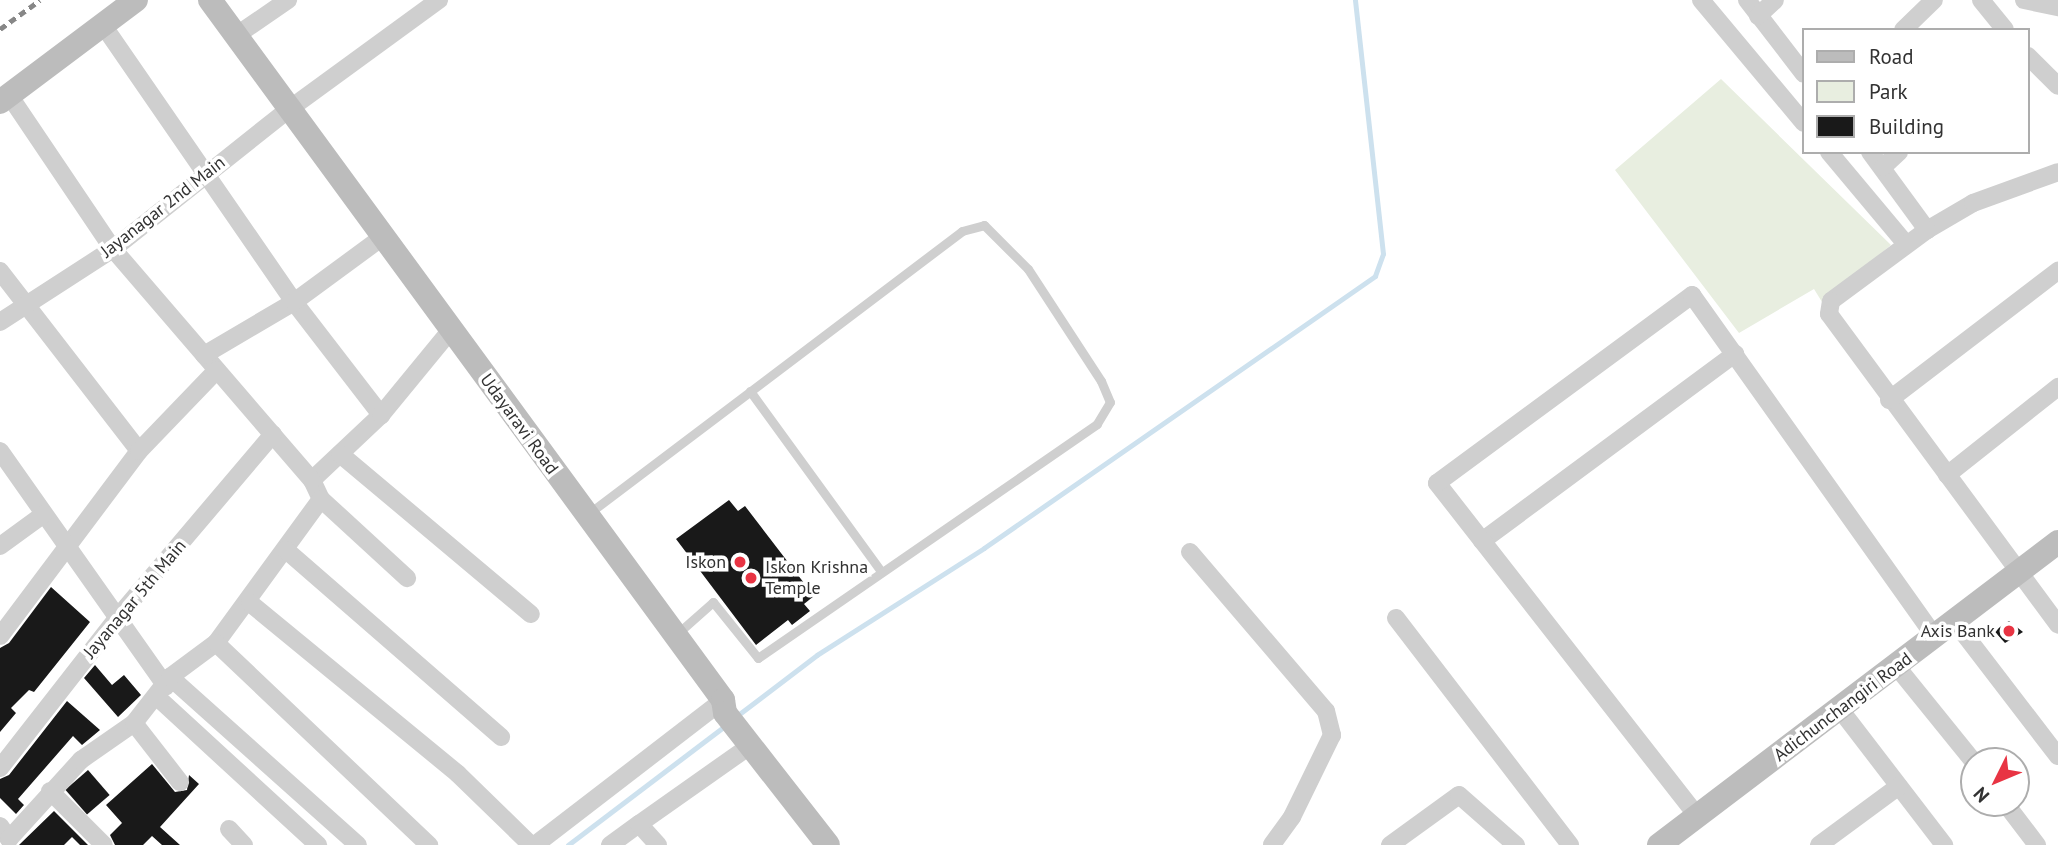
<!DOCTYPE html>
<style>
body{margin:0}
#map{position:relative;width:2058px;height:845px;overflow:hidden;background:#fff;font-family:"PT Sans",sans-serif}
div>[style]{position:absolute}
.green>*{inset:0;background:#e8eee0}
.stream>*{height:4.5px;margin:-2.25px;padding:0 2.25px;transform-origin:2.25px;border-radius:2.25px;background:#cde1ee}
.building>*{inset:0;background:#191919;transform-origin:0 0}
.lane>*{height:9px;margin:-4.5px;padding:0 4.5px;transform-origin:4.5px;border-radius:4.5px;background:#cfcfcf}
.street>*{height:18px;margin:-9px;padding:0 9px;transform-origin:9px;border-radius:9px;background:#cfcfcf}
.secondary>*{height:24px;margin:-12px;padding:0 12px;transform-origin:12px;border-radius:12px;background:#bcbcbc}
.rail>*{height:4.5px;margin-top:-2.25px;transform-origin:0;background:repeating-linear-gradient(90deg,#878787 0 7px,transparent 0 12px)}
.dots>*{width:19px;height:19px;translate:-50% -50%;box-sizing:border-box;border:4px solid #fff;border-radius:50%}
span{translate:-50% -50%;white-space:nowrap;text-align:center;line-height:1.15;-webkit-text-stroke:7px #fff;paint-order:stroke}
.street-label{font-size:18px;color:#323232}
.poi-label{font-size:18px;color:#323232}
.right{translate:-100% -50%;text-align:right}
.left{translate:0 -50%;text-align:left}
.legend{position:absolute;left:1802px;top:28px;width:228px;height:126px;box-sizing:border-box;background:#fff;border:2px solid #adadad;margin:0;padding:9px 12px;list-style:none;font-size:21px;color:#323232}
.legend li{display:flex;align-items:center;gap:14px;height:35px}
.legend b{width:35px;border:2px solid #adadad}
.north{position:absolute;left:1960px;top:747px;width:70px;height:70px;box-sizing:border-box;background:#fff;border:2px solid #adadad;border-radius:50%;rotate:227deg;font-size:19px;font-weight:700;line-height:28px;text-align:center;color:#323232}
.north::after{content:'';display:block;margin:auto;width:24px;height:32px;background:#e83443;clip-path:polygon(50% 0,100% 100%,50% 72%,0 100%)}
</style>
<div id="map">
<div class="green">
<i style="clip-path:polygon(1721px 79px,1891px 245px,1822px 302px,1814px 289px,1739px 333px,1615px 170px)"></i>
</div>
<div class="stream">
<i style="left:738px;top:715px;width:99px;rotate:-37.2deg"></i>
<i style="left:817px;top:655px;width:198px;rotate:-32.6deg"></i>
<i style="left:984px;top:548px;width:476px;rotate:-34.8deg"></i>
<i style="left:1375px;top:276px;width:23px;rotate:-70deg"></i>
<i style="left:1383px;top:254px;width:256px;rotate:-96.3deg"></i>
<i style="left:568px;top:845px;width:198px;rotate:-37.2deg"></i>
</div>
<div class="building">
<i style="clip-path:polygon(729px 500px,738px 511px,745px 506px,814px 596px,804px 604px,810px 611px,792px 625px,788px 620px,756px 645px,676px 539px)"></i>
<i style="clip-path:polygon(51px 587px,90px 622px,34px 692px,29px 690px,11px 708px,16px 713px,0 732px,0 648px,9px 643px)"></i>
<i style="clip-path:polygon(2009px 621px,2023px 632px,2005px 643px,1994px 631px)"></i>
<i style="clip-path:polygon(95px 665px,112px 685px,124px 675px,141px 695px,118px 717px,84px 678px)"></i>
<i style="clip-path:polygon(67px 701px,100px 730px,82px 745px,73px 736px,18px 799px,24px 805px,16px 814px,0 798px,0 779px,9px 775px)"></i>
<i style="clip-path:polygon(152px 764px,175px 792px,187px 790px,189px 775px,199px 784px,160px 827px,180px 845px,162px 845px,152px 836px,143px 845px,115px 845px,110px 835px,122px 823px,106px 805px)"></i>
<i style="left:88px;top:770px;width:33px;height:30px;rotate:49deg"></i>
<i style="clip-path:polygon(54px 811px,88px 845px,80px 845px,72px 837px,64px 845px,19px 845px)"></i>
</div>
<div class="lane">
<i style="left:750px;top:391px;width:223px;rotate:54deg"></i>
<i style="left:588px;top:514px;width:469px;rotate:-37.1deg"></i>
<i style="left:962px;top:231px;width:23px;rotate:-15deg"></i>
<i style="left:984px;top:225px;width:62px;rotate:45deg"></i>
<i style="left:1028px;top:269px;width:134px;rotate:56.9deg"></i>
<i style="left:1101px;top:381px;width:23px;rotate:67deg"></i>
<i style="left:1110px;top:402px;width:26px;rotate:121deg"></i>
<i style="left:1097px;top:424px;width:412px;rotate:145.4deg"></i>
<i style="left:758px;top:658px;width:72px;rotate:-128.8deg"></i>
<i style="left:713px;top:602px;width:47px;rotate:138.5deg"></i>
</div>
<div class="street">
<i style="left:1701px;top:0;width:160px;rotate:50.1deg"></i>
<i style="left:1747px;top:0;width:93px;rotate:52.4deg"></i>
<i style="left:1981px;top:0;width:38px;rotate:51deg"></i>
<i style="left:2024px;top:0;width:35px;rotate:12deg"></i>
<i style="left:1758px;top:16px;width:23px;rotate:-43deg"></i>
<i style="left:103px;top:25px;width:336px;rotate:55.4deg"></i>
<i style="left:294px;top:302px;width:143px;rotate:52.4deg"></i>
<i style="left:381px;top:415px;width:95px;rotate:136.7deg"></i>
<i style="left:312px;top:480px;width:21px;rotate:65deg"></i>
<i style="left:321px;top:499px;width:178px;rotate:126.1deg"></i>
<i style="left:1903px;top:30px;width:43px;rotate:-44.1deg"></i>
<i style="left:237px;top:35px;width:62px;rotate:-34.5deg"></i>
<i style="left:2028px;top:56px;width:42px;rotate:45deg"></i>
<i style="left:9px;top:95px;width:186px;rotate:56deg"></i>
<i style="left:113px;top:249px;width:305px;rotate:49.3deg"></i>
<i style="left:1829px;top:152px;width:120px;rotate:50.1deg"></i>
<i style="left:1870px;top:152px;width:97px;rotate:53.8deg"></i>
<i style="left:1927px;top:230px;width:53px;rotate:-30.4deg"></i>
<i style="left:1973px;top:203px;width:90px;rotate:-20deg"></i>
<i style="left:1883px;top:167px;width:22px;rotate:-43deg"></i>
<i style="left:1927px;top:230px;width:119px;rotate:143.5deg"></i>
<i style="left:1831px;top:301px;width:13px;rotate:99deg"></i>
<i style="left:1829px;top:314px;width:386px;rotate:53.6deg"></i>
<i style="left:0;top:271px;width:227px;rotate:52.3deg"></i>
<i style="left:139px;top:451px;width:231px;rotate:126.9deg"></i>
<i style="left:0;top:322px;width:135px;rotate:-32.9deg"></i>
<i style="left:113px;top:249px;width:223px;rotate:-38.5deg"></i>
<i style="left:288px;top:110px;width:187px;rotate:-36.1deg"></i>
<i style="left:204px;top:355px;width:104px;rotate:-30.5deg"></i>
<i style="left:294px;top:302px;width:108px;rotate:-36.3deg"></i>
<i style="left:1889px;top:400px;width:213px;rotate:-37.4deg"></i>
<i style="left:381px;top:415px;width:109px;rotate:-50.6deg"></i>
<i style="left:0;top:451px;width:288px;rotate:54.8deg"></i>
<i style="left:139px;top:451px;width:112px;rotate:-46.1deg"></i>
<i style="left:340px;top:454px;width:249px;rotate:40deg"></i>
<i style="left:1947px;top:475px;width:142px;rotate:-38.4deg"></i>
<i style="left:321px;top:499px;width:117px;rotate:42.6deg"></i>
<i style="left:1482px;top:541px;width:315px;rotate:-36.5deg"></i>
<i style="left:0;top:546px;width:54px;rotate:-36deg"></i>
<i style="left:286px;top:550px;width:285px;rotate:41deg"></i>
<i style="left:1190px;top:552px;width:209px;rotate:49.5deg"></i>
<i style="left:1326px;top:711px;width:25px;rotate:76deg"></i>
<i style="left:1332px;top:735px;width:91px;rotate:116deg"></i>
<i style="left:1292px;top:817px;width:34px;rotate:126deg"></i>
<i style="left:250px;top:603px;width:269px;rotate:39.4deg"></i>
<i style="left:458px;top:774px;width:102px;rotate:44.2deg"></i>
<i style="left:1396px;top:618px;width:286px;rotate:52.5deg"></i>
<i style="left:1955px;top:622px;width:169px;rotate:52.5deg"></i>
<i style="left:1897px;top:667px;width:122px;rotate:51deg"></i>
<i style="left:170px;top:677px;width:252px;rotate:41.8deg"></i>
<i style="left:157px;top:697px;width:219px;rotate:42.6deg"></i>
<i style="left:1839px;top:708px;width:173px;rotate:52.5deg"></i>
<i style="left:134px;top:723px;width:75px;rotate:52.1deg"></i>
<i style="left:0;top:768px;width:190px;rotate:-52deg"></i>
<i style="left:117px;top:618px;width:241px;rotate:-49.7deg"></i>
<i style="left:50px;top:791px;width:76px;rotate:45deg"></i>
<i style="left:2005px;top:803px;width:53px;rotate:52.7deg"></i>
<i style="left:1698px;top:817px;width:424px;rotate:-128deg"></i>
<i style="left:1437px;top:483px;width:317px;rotate:-36.4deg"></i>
<i style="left:1692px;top:295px;width:420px;rotate:54.6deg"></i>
<i style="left:0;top:826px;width:16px;rotate:55deg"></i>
<i style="left:9px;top:839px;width:107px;rotate:-47.7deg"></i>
<i style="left:81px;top:760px;width:65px;rotate:-34.9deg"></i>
<i style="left:134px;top:723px;width:58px;rotate:-52deg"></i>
<i style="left:170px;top:677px;width:57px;rotate:-36.5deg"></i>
<i style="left:216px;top:643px;width:294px;rotate:43.5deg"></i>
<i style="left:229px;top:829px;width:22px;rotate:47deg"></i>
<i style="left:535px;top:845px;width:237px;rotate:-37.6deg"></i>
<i style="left:610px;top:845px;width:36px;rotate:-36deg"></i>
<i style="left:658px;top:845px;width:28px;rotate:-132deg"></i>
<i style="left:639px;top:824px;width:137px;rotate:-35.2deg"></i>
<i style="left:1390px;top:845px;width:85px;rotate:-35.9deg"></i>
<i style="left:1459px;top:795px;width:76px;rotate:41.3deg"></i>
<i style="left:1819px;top:845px;width:99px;rotate:-36.4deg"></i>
</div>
<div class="secondary">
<i style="left:210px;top:0;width:868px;rotate:53.76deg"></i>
<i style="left:723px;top:700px;width:13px;rotate:81deg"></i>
<i style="left:725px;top:713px;width:167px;rotate:52deg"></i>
<i style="left:0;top:102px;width:170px;rotate:-36.9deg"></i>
<i style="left:1659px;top:845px;width:501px;rotate:-37.21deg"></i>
</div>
<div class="rail">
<i style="left:0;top:29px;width:49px;rotate:-35.9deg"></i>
</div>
<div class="dots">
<i style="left:740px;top:562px;background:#e83443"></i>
<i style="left:751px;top:578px;background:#e83443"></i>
<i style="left:2009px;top:631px;background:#e83443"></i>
</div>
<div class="street-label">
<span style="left:163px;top:207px;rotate:-38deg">Jayanagar 2nd Main</span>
<span style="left:519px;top:424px;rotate:54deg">Udayaravi Road</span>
<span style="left:135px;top:599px;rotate:-50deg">Jayanagar 5th Main</span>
<span style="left:1843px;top:707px;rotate:-37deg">Adichunchangiri Road</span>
</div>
<div class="poi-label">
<span class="right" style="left:726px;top:562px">Iskon</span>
<span class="left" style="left:765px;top:578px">Iskon Krishna<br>Temple</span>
<span class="right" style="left:1995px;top:631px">Axis Bank</span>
</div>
<ul class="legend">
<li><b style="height:9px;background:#bcbcbc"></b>Road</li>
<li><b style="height:19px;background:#e8eee0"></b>Park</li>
<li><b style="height:19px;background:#191919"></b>Building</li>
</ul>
<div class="north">N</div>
</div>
